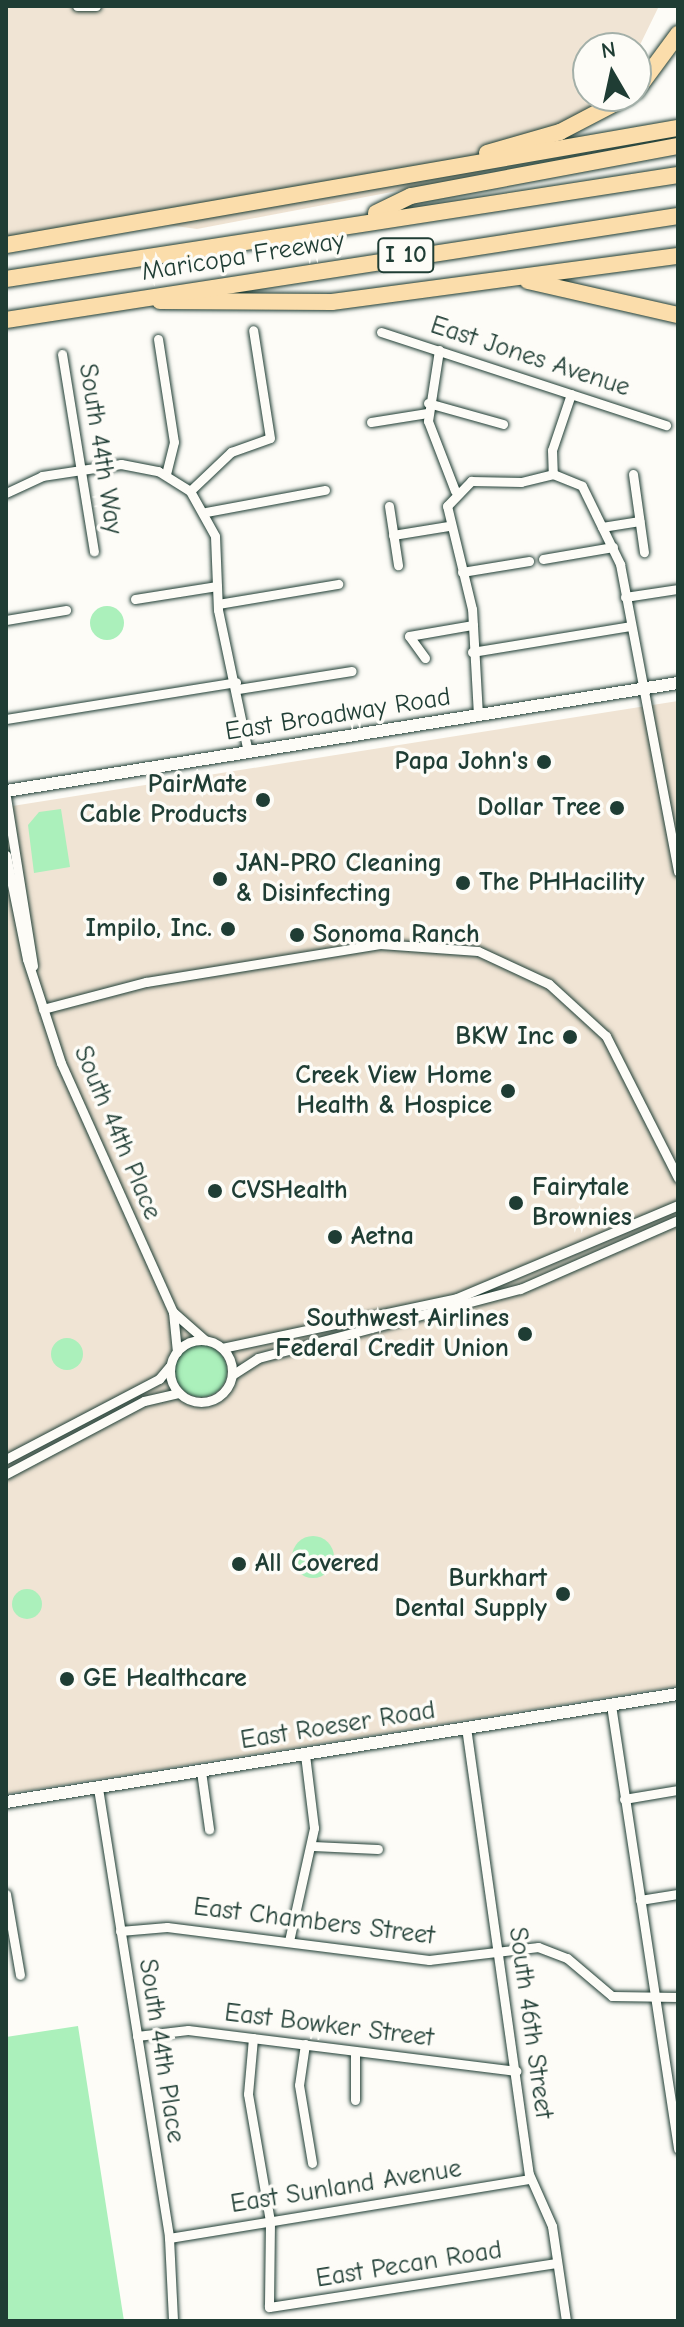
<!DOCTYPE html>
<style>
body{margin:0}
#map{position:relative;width:684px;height:2327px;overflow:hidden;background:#fdfcf7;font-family:"Comic Neue",sans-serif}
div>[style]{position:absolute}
.built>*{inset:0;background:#f0e4d4}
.green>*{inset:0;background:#abf0bb}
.round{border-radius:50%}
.roads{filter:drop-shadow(0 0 2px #1f3d34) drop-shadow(0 0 2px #1f3d34)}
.street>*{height:9px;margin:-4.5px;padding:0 4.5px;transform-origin:4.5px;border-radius:4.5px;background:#fdfcf7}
.street>.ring{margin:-4.5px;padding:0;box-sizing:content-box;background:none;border:9px solid #fdfcf7;border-radius:50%}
.secondary>*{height:12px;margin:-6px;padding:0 6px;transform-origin:6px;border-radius:6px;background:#fdfcf7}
.highway>*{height:16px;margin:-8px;padding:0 8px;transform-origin:8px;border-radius:8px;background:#fbddab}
.dots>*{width:22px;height:22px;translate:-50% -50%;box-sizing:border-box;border:4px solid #fdfcf7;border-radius:50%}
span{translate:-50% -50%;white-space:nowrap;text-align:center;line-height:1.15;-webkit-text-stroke:7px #fdfcf7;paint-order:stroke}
.shield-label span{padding:2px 6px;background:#fdfcf7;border:2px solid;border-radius:6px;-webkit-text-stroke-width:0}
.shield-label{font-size:24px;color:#1f3d34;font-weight:700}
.street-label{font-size:26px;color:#1f3d34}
.poi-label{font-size:26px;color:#1f3d34;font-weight:700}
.right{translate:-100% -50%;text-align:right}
.left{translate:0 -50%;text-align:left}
.frame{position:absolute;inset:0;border:8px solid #1f3d34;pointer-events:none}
.north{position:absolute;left:572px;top:32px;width:80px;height:80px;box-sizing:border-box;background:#fdfcf7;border:2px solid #a4b0a9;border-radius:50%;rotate:351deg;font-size:22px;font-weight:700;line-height:32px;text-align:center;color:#1f3d34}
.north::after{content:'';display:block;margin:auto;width:28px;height:36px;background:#1f3d34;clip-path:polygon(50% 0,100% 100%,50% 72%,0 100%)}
</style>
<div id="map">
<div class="built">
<i style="clip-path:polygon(6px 6px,659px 6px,636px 53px,588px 48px,588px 96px,614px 96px,610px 110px,532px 157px,465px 178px,197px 229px,147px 222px,6px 249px)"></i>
<i style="clip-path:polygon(678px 701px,678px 1686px,6px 1794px,6px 807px)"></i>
</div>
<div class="green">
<i class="round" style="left:90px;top:606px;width:34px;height:34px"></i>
<i style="clip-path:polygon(61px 809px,70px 867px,34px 873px,28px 825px,39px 812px)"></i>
<i class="round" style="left:51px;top:1338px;width:32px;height:32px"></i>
<i class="round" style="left:175px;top:1345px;width:52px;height:52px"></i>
<i class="round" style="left:292px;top:1536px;width:42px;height:42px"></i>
<i class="round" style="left:12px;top:1589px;width:30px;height:30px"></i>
<i style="clip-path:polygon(78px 2026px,124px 2321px,6px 2321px,6px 2037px)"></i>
</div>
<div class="roads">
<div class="street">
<i style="left:77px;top:6px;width:19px"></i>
<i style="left:381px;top:332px;width:300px;rotate:18.1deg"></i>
<i style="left:158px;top:339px;width:104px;rotate:81.2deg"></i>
<i style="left:174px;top:442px;width:33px;rotate:104deg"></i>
<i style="left:439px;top:350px;width:72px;rotate:98.8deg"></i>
<i style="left:428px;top:421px;width:75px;rotate:68.9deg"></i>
<i style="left:62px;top:354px;width:200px;rotate:80.8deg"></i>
<i style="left:571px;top:394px;width:59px;rotate:108.7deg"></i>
<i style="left:552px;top:450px;width:24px;rotate:88deg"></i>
<i style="left:553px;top:474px;width:31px;rotate:22deg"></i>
<i style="left:582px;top:486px;width:87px;rotate:64deg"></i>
<i style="left:620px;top:564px;width:313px;rotate:79.3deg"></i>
<i style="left:428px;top:403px;width:78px;rotate:15.6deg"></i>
<i style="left:371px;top:422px;width:57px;rotate:-9.1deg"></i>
<i style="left:633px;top:474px;width:79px;rotate:82deg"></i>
<i style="left:190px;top:491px;width:57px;rotate:-43.6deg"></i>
<i style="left:231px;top:452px;width:41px;rotate:-19.7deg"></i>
<i style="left:270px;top:438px;width:109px;rotate:-98.9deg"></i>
<i style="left:6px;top:493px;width:40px;rotate:-25deg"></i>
<i style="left:42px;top:476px;width:80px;rotate:-8.6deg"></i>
<i style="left:121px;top:464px;width:38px;rotate:11deg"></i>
<i style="left:158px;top:471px;width:38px;rotate:32deg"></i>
<i style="left:190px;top:491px;width:51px;rotate:60.9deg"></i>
<i style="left:215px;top:536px;width:74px;rotate:87.7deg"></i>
<i style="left:218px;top:610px;width:145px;rotate:78.1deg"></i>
<i style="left:389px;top:506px;width:60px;rotate:81.3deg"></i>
<i style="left:206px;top:512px;width:121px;rotate:-10.5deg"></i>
<i style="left:602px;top:527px;width:38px;rotate:-9deg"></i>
<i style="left:393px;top:535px;width:56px;rotate:-9.3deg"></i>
<i style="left:543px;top:559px;width:71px;rotate:-9.7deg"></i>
<i style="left:462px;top:572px;width:68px;rotate:-9.3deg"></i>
<i style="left:625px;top:597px;width:54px;rotate:-8.6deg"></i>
<i style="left:135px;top:599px;width:83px;rotate:-9deg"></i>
<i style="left:218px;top:604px;width:122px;rotate:-9.5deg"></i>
<i style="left:6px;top:620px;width:61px;rotate:-9.5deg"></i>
<i style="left:472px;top:652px;width:160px;rotate:-9.3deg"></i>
<i style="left:425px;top:658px;width:27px;rotate:-126deg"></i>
<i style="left:409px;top:636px;width:65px;rotate:-9.8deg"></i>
<i style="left:238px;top:689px;width:115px;rotate:-9deg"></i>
<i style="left:478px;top:715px;width:106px;rotate:-93.2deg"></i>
<i style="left:472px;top:609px;width:106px;rotate:-103.6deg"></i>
<i style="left:447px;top:506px;width:35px;rotate:-46deg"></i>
<i style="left:471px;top:481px;width:50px;rotate:1.1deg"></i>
<i style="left:521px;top:482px;width:33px;rotate:-14deg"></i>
<i style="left:6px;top:719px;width:233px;rotate:-9.1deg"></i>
<i style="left:6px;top:797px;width:171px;rotate:80.9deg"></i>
<i style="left:6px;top:855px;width:106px;rotate:78.6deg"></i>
<i style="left:27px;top:959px;width:109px;rotate:71.9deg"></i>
<i style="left:61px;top:1063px;width:273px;rotate:65.8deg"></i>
<i style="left:173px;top:1312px;width:40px;rotate:84.3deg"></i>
<i style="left:43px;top:1009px;width:106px;rotate:-14.7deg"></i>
<i style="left:146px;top:982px;width:237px;rotate:-9.2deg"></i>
<i style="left:380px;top:944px;width:98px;rotate:4.1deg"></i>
<i style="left:478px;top:951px;width:78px;rotate:24.9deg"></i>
<i style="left:549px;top:984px;width:77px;rotate:42.4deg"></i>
<i style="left:606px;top:1036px;width:159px;rotate:63.1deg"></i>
<i style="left:173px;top:1312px;width:43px;rotate:41.2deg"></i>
<i class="ring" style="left:170px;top:1340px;width:53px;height:53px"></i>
<i style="left:222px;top:1348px;width:240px;rotate:-12deg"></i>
<i style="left:457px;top:1298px;width:240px;rotate:-22.8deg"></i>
<i style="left:232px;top:1375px;width:31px;rotate:-33deg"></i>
<i style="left:258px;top:1358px;width:271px;rotate:-14.8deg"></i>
<i style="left:520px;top:1289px;width:172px;rotate:-23.6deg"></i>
<i style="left:6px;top:1459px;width:173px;rotate:-27.6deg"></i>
<i style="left:159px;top:1379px;width:16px;rotate:-50deg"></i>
<i style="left:6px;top:1474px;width:156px;rotate:-27.9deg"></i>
<i style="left:144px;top:1401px;width:36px;rotate:-13deg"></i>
<i style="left:611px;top:1705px;width:449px;rotate:81.4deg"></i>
<i style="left:466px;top:1727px;width:451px;rotate:82deg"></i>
<i style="left:529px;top:2174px;width:57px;rotate:66.1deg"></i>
<i style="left:552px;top:2226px;width:96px;rotate:81.6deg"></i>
<i style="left:201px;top:1771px;width:59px;rotate:82.1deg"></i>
<i style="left:98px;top:1788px;width:456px;rotate:81deg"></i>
<i style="left:169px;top:2238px;width:83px;rotate:87.2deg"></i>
<i style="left:624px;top:1799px;width:55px;rotate:-9.5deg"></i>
<i style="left:312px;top:1846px;width:66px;rotate:2.6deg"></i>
<i style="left:6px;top:1894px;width:82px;rotate:80.2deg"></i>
<i style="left:640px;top:1900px;width:38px;rotate:-9deg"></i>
<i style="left:120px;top:1931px;width:47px;rotate:-4.9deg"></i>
<i style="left:167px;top:1927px;width:264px;rotate:7.2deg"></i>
<i style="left:429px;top:1960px;width:110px;rotate:-6.8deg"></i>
<i style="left:538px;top:1947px;width:31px;rotate:21deg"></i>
<i style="left:567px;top:1958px;width:59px;rotate:40.2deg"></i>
<i style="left:612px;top:1996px;width:66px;rotate:0.9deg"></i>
<i style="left:289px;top:1941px;width:116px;rotate:-77.5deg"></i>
<i style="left:314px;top:1828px;width:74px;rotate:-97deg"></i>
<i style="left:137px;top:2036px;width:51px;rotate:-6.7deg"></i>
<i style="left:188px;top:2030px;width:331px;rotate:7.1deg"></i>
<i style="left:253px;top:2038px;width:56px;rotate:95.1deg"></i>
<i style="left:248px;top:2094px;width:130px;rotate:80.2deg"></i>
<i style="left:270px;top:2222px;width:85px;rotate:90.7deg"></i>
<i style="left:269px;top:2307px;width:291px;rotate:-8.7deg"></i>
<i style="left:305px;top:2044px;width:41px;rotate:98.3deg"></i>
<i style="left:299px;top:2085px;width:79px;rotate:80.5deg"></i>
<i style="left:355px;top:2100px;width:49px;rotate:-90deg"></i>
<i style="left:169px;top:2238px;width:366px;rotate:-9.3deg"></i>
</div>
<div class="secondary">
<i style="left:6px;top:791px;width:681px;rotate:-9.13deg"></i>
<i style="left:6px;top:1802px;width:681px;rotate:-9.13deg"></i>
</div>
<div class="highway">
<i style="left:636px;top:91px;width:71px;rotate:-53.6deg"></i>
<i style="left:487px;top:153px;width:76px;rotate:-16deg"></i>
<i style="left:560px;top:132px;width:78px;rotate:-27.6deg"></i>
<i style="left:376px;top:213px;width:39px;rotate:-26deg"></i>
<i style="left:411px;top:196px;width:272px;rotate:-10.6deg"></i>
<i style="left:6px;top:245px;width:682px;rotate:-9.88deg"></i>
<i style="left:6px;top:279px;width:680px;rotate:-8.8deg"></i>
<i style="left:528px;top:281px;width:154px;rotate:12.8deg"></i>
<i style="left:160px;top:301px;width:172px;rotate:0.3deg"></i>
<i style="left:332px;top:302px;width:349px;rotate:-7.6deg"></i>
<i style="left:6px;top:320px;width:680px;rotate:-8.8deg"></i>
</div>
</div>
<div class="dots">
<i style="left:544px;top:762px;background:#1f3d34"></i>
<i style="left:263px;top:800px;background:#1f3d34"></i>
<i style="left:617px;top:808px;background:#1f3d34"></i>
<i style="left:220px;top:879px;background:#1f3d34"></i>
<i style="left:463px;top:883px;background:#1f3d34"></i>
<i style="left:228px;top:929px;background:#1f3d34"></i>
<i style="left:297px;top:935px;background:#1f3d34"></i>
<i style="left:570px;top:1037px;background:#1f3d34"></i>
<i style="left:508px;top:1091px;background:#1f3d34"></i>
<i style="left:215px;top:1191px;background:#1f3d34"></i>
<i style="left:516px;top:1203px;background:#1f3d34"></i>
<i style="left:335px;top:1237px;background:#1f3d34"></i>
<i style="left:525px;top:1334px;background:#1f3d34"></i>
<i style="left:239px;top:1564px;background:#1f3d34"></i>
<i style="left:563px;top:1594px;background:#1f3d34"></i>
<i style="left:67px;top:1679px;background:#1f3d34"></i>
</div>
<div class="shield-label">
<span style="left:406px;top:255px">I 10</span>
</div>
<div class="street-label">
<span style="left:243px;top:257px;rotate:-9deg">Maricopa Freeway</span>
<span style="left:530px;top:357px;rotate:18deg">East Jones Avenue</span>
<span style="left:100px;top:449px;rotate:81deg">South 44th Way</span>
<span style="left:338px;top:715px;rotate:-9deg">East Broadway Road</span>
<span style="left:117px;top:1133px;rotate:67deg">South 44th Place</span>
<span style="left:338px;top:1726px;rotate:-9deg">East Roeser Road</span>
<span style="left:314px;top:1922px;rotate:7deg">East Chambers Street</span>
<span style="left:530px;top:2023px;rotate:82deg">South 46th Street</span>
<span style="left:329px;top:2026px;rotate:7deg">East Bowker Street</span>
<span style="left:161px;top:2051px;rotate:81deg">South 44th Place</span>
<span style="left:346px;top:2187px;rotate:-9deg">East Sunland Avenue</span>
<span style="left:409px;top:2265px;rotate:-9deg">East Pecan Road</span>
</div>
<div class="poi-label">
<span class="right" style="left:528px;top:762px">Papa John's</span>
<span class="right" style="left:247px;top:800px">PairMate<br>Cable Products</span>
<span class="right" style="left:601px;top:808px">Dollar Tree</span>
<span class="left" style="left:236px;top:879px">JAN-PRO Cleaning<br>&amp; Disinfecting</span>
<span class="left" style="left:479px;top:883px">The PHHacility</span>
<span class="right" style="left:212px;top:929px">Impilo, Inc.</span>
<span class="left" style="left:313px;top:935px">Sonoma Ranch</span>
<span class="right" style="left:554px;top:1037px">BKW Inc</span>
<span class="right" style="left:492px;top:1091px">Creek View Home<br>Health &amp; Hospice</span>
<span class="left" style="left:532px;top:1203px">Fairytale<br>Brownies</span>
<span class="left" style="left:231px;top:1191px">CVSHealth</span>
<span class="left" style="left:351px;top:1237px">Aetna</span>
<span class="right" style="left:509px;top:1334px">Southwest Airlines<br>Federal Credit Union</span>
<span class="left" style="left:255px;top:1564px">All Covered</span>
<span class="right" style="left:547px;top:1594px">Burkhart<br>Dental Supply</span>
<span class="left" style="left:83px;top:1679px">GE Healthcare</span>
</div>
<div class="frame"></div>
<div class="north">N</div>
</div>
